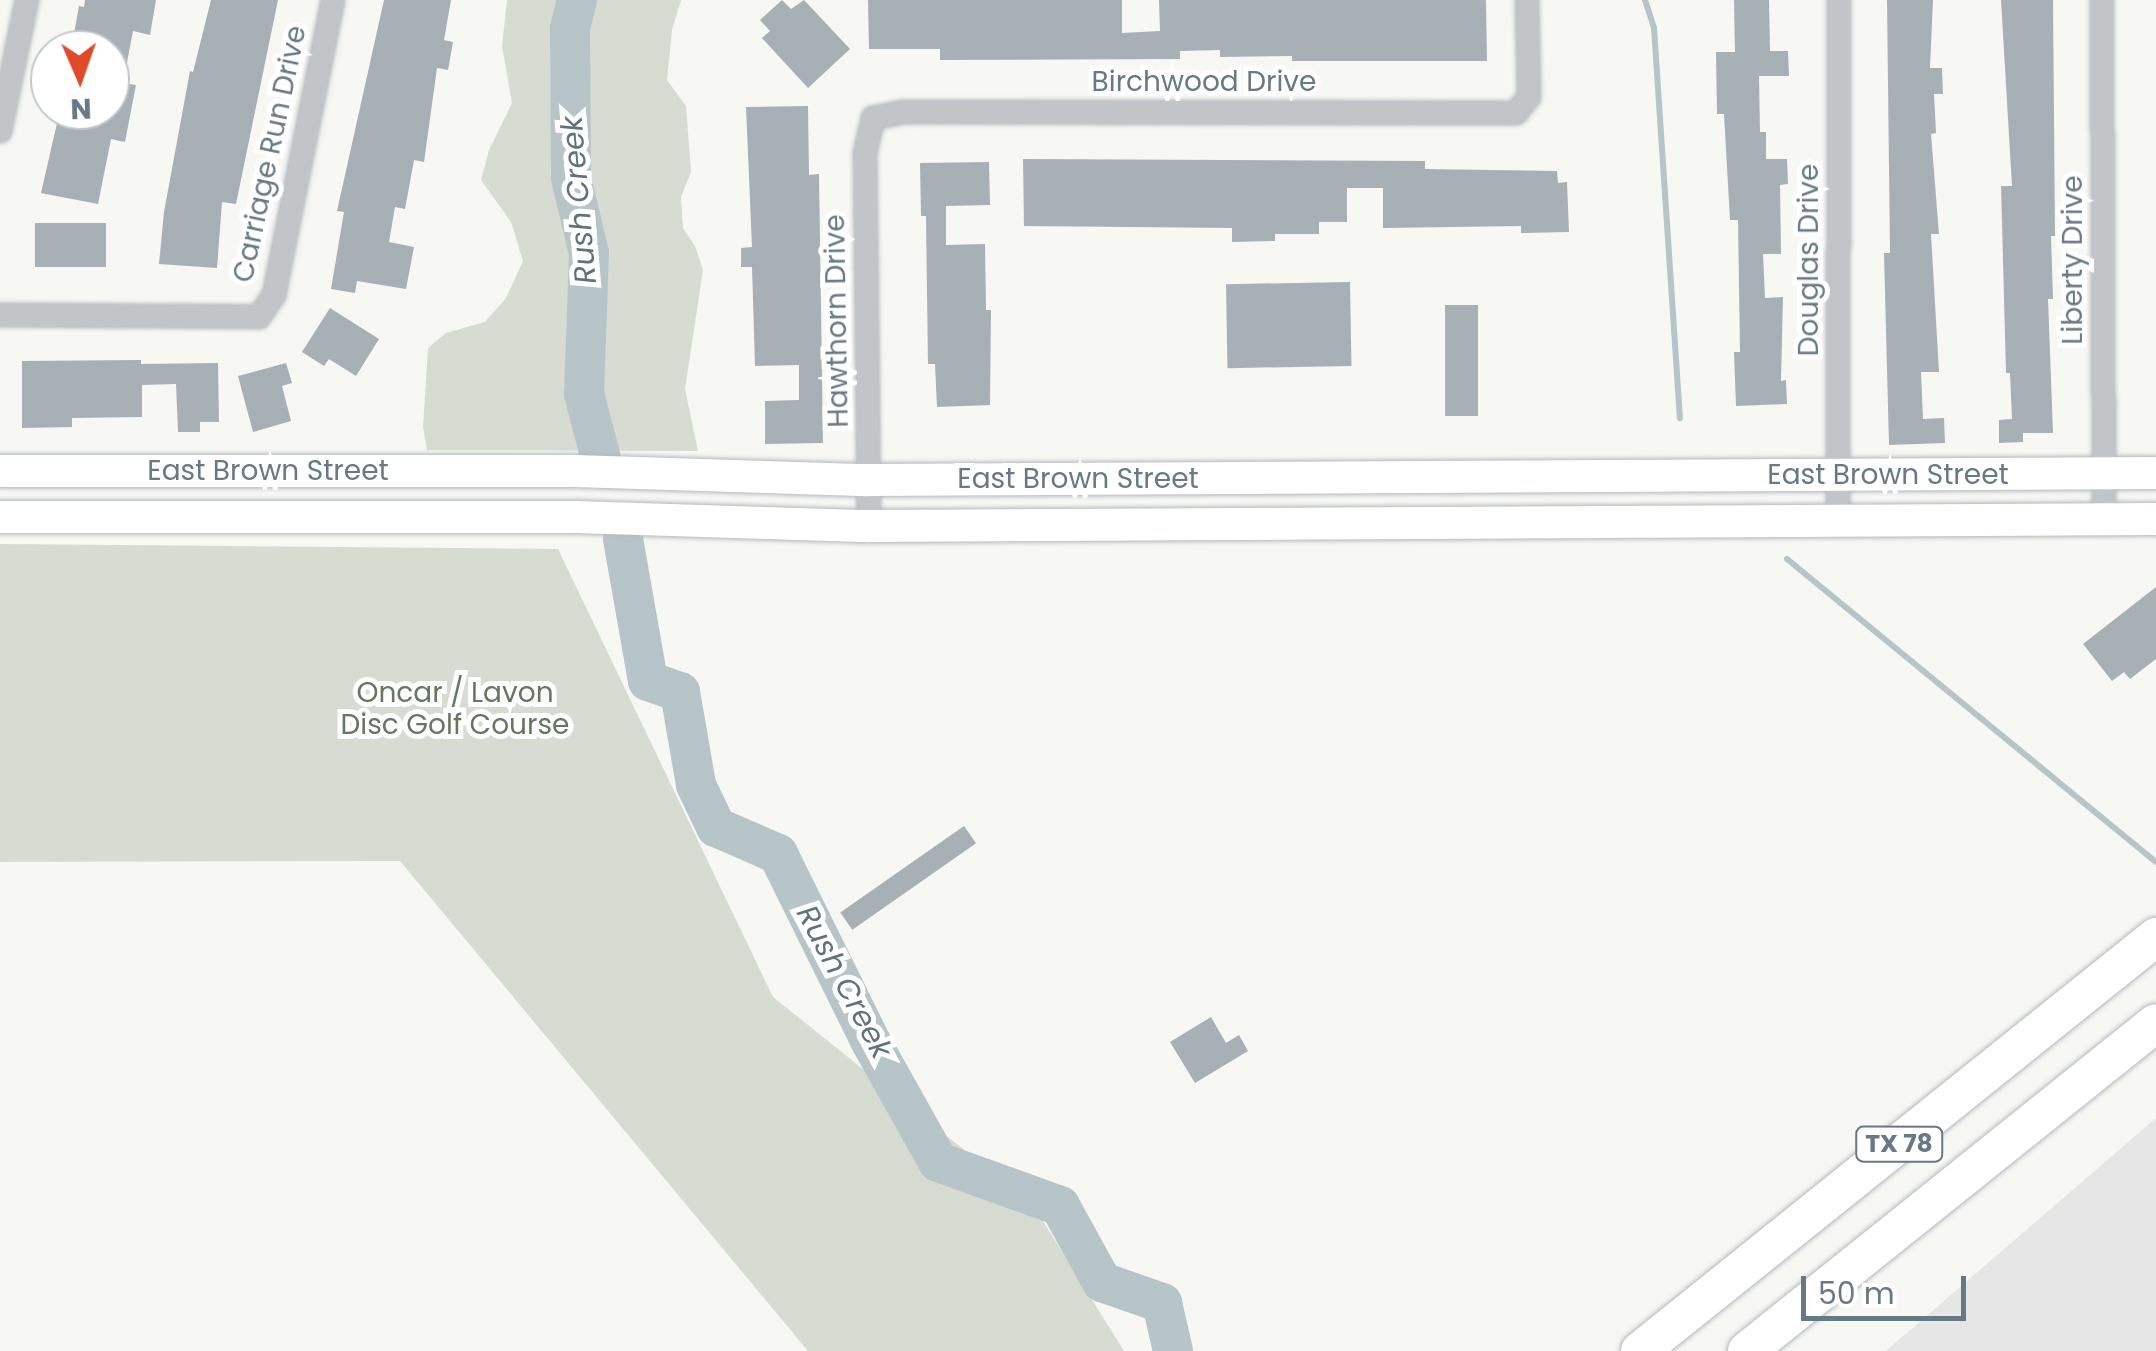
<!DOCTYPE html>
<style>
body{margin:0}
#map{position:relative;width:2156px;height:1351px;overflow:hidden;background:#f7f7f4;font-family:Poppins,sans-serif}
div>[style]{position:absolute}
.built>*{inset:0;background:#e5e6e5}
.green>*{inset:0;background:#d7dcd3}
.stream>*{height:6px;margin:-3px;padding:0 3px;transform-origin:3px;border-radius:3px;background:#b7c5c8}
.river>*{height:40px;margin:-20px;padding:0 20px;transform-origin:20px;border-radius:20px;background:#b7c5c8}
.building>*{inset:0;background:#a7b0b5;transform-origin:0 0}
.roads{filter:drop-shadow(0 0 2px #b3b9bd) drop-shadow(0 0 2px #b3b9bd)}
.street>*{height:22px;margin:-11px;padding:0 11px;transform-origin:11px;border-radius:11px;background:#c1c5c8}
.secondary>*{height:32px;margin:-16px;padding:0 16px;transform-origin:16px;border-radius:16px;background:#fff}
.primary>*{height:38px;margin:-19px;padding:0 19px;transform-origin:19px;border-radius:19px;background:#fff}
span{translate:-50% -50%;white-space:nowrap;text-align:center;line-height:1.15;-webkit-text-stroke:10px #fff;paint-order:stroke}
.shield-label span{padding:2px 8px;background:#fff;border:2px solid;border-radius:8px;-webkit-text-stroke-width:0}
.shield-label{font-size:25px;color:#677985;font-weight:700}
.street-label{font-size:28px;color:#677985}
.park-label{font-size:28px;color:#667761}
.water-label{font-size:30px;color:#5e7479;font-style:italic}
.north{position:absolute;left:30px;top:30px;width:100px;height:100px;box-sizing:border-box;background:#fff;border:2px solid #c2c9ce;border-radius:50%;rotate:178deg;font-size:28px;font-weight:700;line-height:40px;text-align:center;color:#677985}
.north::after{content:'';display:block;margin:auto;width:35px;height:45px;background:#e04a2b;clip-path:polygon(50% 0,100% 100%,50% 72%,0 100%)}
.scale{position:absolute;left:1801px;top:1276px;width:165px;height:45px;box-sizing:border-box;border:5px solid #677985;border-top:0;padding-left:12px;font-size:30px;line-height:35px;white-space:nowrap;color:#677985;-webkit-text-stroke:8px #fff;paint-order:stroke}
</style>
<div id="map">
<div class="built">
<i style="clip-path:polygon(2156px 1118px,2156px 1351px,1886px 1351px)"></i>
</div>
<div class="green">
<i style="clip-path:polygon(507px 0,681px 0,672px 30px,667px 80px,686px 106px,691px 172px,681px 197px,683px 228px,695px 246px,703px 270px,685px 389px,698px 451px,427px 450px,423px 427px,428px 348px,446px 333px,485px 322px,506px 298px,523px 261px,511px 222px,481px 180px,489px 150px,512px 103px,502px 46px)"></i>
<i style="clip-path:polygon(0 544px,558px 549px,773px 997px,1033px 1205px,1124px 1351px,808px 1351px,400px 861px,0 862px)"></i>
</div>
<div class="stream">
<i style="left:1645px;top:0;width:29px;rotate:72deg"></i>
<i style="left:1654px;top:28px;width:391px;rotate:86.2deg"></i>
<i style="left:1787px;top:559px;width:477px;rotate:39.4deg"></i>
</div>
<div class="river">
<i style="left:577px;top:0;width:30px;rotate:104deg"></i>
<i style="left:570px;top:29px;width:149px;rotate:89.6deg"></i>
<i style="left:571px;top:178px;width:77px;rotate:76.5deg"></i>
<i style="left:589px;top:253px;width:141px;rotate:92deg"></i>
<i style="left:584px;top:394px;width:67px;rotate:75.3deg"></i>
<i style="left:623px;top:539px;width:144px;rotate:80deg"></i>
<i style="left:648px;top:681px;width:34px;rotate:19deg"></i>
<i style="left:680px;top:692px;width:94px;rotate:80.2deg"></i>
<i style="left:696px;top:785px;width:47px;rotate:64.5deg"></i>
<i style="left:716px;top:827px;width:68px;rotate:23.5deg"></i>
<i style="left:778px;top:854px;width:210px;rotate:63.7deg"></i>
<i style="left:871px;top:1042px;width:137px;rotate:60.8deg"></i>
<i style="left:938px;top:1162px;width:130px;rotate:19.8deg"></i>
<i style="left:1060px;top:1206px;width:87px;rotate:61.1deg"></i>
<i style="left:1102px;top:1282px;width:64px;rotate:19.3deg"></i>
<i style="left:1162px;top:1303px;width:49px;rotate:77.1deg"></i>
</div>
<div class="building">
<i style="clip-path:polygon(85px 0,156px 0,150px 35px,133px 31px,123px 83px,136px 85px,125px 142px,111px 139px,98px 204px,41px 193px,60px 110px,110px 110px,110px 50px,71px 50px,79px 6px,84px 7px)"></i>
<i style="clip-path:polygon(211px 0,278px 0,236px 204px,222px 202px,217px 268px,159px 264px,164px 212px,190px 71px,193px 72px)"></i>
<i style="clip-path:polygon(384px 0,451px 0,444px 40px,453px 42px,448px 70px,437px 68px,424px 162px,414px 160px,405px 209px,395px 207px,389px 242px,414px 247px,406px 289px,357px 281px,355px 293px,331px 289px,344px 212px,337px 211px)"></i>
<i style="clip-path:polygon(782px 0,791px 9px,804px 0,850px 49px,808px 88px,762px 38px,770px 31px,760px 20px)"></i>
<i style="clip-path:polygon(868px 0,1122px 0,1122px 33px,1160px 31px,1159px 0,1486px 0,1487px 61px,1292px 61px,1292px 56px,1220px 57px,1220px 50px,1180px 51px,1180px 59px,940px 60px,940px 49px,869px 49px)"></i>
<i style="clip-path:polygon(1734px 0,1769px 0,1770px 51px,1788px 51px,1789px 76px,1759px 76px,1760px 132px,1766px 132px,1766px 159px,1787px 159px,1788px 184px,1780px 185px,1781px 254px,1763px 254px,1765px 298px,1783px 297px,1781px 381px,1786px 380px,1787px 404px,1736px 406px,1734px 352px,1740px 352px,1738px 220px,1730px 220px,1724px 114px,1717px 114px,1716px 52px,1735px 52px)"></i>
<i style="clip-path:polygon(1887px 0,1933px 0,1930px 68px,1942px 68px,1943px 94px,1934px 94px,1936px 133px,1931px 134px,1939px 234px,1931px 234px,1939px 372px,1921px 372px,1923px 419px,1944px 418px,1945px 443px,1889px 445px,1884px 253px,1890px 253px)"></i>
<i style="clip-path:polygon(2001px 0,2053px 0,2055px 236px,2051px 236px,2053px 299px,2048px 299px,2053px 433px,2023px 433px,2023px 442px,1999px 443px,1999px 420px,2012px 419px,2010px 373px,2006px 373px,2001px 186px,2012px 186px)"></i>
<i style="clip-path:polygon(808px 106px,809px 175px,819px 174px,823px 443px,765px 444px,765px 401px,799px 400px,799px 365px,755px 366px,752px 267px,741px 267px,741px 248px,752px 247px,746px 107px)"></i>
<i style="clip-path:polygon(1023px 159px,1425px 161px,1425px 169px,1557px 171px,1558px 183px,1567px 182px,1569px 232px,1521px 233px,1521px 226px,1383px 228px,1383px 188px,1347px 188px,1347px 222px,1319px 222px,1319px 234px,1275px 234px,1275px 241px,1232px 242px,1232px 228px,1024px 226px)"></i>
<i style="clip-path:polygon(989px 162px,990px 205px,946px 206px,946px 245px,985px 244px,986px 310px,991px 310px,990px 405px,937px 407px,935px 364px,928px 364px,926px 216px,921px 216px,920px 163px)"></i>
<i style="left:106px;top:223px;width:44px;height:71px;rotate:90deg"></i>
<i style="left:1350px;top:282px;width:84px;height:124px;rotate:89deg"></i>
<i style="left:1445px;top:305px;width:33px;height:111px"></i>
<i style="clip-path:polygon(330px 308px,379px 339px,356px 376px,329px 359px,324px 366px,302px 352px)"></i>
<i style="clip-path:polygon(141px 360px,141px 364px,218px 363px,219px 422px,200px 422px,200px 432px,178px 432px,176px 384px,142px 385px,142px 417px,72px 418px,72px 427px,22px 428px,22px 361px)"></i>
<i style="clip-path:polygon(286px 363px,292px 383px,282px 386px,291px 421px,253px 432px,238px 376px)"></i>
<i style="clip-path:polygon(2156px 587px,2156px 659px,2130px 679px,2124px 672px,2112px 681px,2083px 644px)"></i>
<i style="left:964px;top:826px;width:21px;height:151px;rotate:55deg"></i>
<i style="clip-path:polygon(1211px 1017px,1226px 1043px,1239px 1035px,1248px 1051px,1195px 1083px,1170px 1042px)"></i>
</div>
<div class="roads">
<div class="street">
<i style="left:2102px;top:0;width:519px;rotate:89.78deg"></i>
<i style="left:0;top:131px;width:134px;rotate:-78.4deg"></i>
<i style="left:0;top:315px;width:259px;rotate:0.4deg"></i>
<i style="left:259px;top:317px;width:27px;rotate:-56deg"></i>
<i style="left:274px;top:295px;width:301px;rotate:-78.7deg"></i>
<i style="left:1838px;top:521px;width:521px;rotate:-89.89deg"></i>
<i style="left:869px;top:526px;width:373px;rotate:-90.6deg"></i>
<i style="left:865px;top:153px;width:36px;rotate:-77deg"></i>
<i style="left:873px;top:118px;width:32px;rotate:-11deg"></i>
<i style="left:904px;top:112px;width:612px;rotate:0.09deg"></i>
<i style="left:1516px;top:113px;width:21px;rotate:-51deg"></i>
<i style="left:1529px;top:97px;width:97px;rotate:-91.2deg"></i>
</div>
<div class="secondary">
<i style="left:0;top:471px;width:575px"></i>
<i style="left:575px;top:471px;width:293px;rotate:1.8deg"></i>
<i style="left:868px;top:480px;width:1288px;rotate:-0.31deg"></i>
<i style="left:0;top:517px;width:575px"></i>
<i style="left:575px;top:517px;width:294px;rotate:1.8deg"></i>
<i style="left:869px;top:526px;width:1287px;rotate:-0.31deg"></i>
</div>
<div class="primary">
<i style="left:1640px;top:1351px;width:662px;rotate:-38.74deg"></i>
<i style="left:1747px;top:1351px;width:524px;rotate:-38.73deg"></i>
</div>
</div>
<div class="shield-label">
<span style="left:1899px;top:1144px">TX 78</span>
</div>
<div class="street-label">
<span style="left:1204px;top:82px">Birchwood Drive</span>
<span style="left:270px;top:154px;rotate:-78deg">Carriage Run Drive</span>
<span style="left:1809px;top:260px;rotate:-90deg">Douglas Drive</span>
<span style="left:2073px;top:260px;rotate:-90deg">Liberty Drive</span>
<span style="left:837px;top:321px;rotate:-91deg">Hawthorn Drive</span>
<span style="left:268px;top:471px">East Brown Street</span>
<span style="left:1888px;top:475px">East Brown Street</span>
<span style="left:1078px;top:479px">East Brown Street</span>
</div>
<div class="park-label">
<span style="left:455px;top:709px">Oncar / Lavon<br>Disc Golf Course</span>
</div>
<div class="water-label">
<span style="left:579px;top:200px;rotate:-95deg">Rush Creek</span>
<span style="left:844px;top:982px;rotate:62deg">Rush Creek</span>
</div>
<div class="north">N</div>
<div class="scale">50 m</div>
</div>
